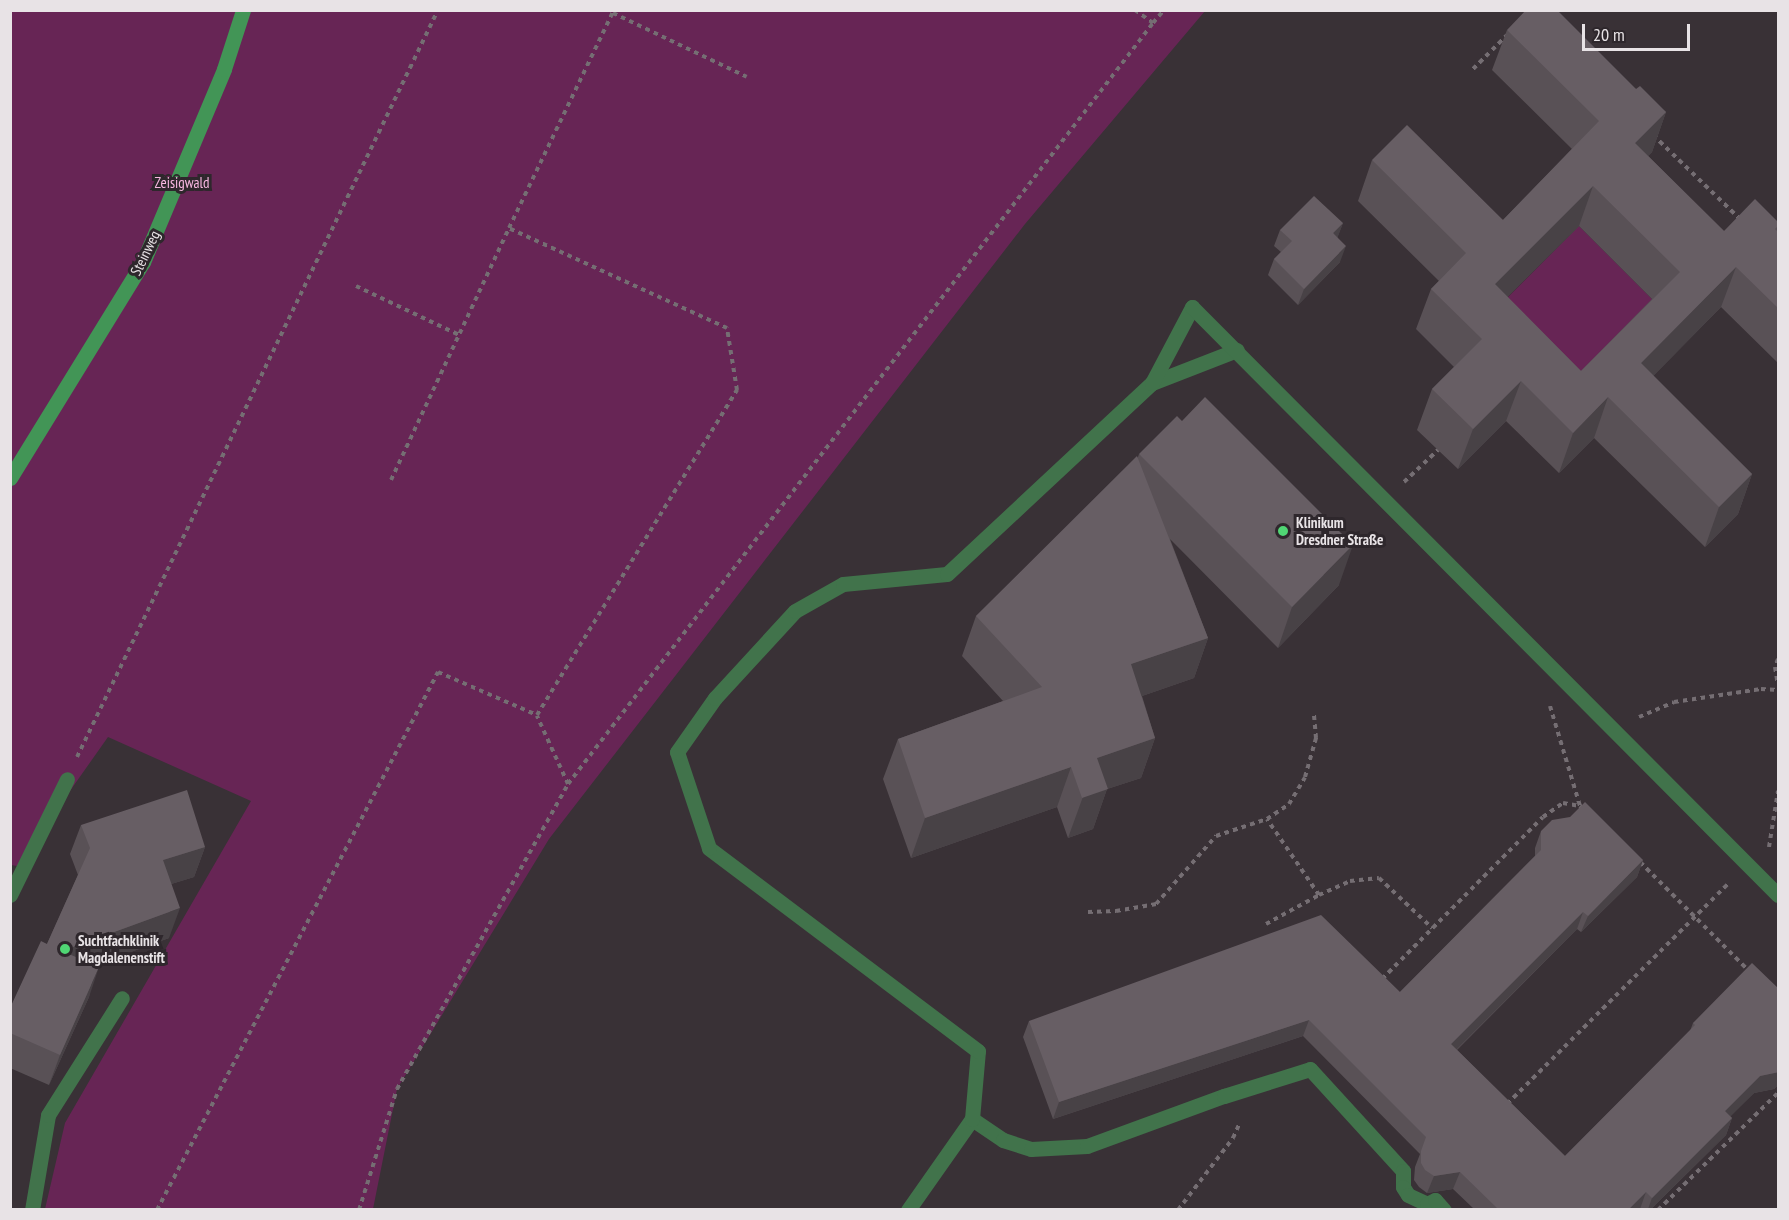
<!DOCTYPE html>
<meta charset="utf-8">
<style>
body{margin:0}
#map{position:relative;width:1789px;height:1220px;overflow:hidden;background:#393136;font-family:"PT Sans Narrow",sans-serif}
div>[style]{position:absolute}
.green>*{inset:0;background:#672555;transform-origin:0 0}
.path>*{height:4px;margin-top:-2px;transform-origin:0;background:repeating-linear-gradient(90deg,#756e73 0 4.5px,transparent 0 9px)}
.lane>*{height:15px;margin:-7.5px;padding:0 7.5px;transform-origin:7.5px;border-radius:7.5px;background:#41734b}
.secondary>*{height:15px;margin:-7.5px;padding:0 7.5px;transform-origin:7.5px;border-radius:7.5px;background:#429556}
.wall>*{inset:0;background:#595156}
.shaded-wall>*{inset:0;background:#484246}
.building>*{inset:0;background:#675e64}
.dots>*{width:16px;height:16px;translate:-50% -50%;box-sizing:border-box;border:3px solid #2e272c;border-radius:50%}
span{translate:-50% -50%;white-space:nowrap;text-align:center;line-height:1.15;-webkit-text-stroke:6px #2e272c;paint-order:stroke}
.park-label{font-size:15px;color:#f8b7e1}
.street-label{font-size:15px;color:#e8e3e6}
.poi-label{font-size:15px;color:#e8e3e6;font-weight:700}
.left{translate:0 -50%;text-align:left}
.frame{position:absolute;inset:0;border:12px solid #e8e3e6;pointer-events:none}
.scale{position:absolute;left:1582px;top:24px;width:108px;height:27px;box-sizing:border-box;border:3px solid #e8e3e6;border-top:0;padding-left:8px;font-size:18px;line-height:21px;white-space:nowrap;color:#e8e3e6;-webkit-text-stroke:4px #2e272c;paint-order:stroke}
</style>
<div id="map">
<div class="green">
<i style="clip-path:polygon(11px 11px,1205px 11px,1025px 224px,549px 839px,397px 1089px,373px 1209px,45px 1209px,65px 1123px,251px 801px,108px 737px,17px 866px,11px 865px)"></i>
<i style="left:1579px;top:226px;width:122px;height:139px;rotate:45deg"></i>
</div>
<div class="path">
<i style="left:613px;top:13px;width:148px;rotate:25.5deg"></i>
<i style="left:1153px;top:23px;width:17px;rotate:-50deg"></i>
<i style="left:1473px;top:69px;width:48px;rotate:-45deg"></i>
<i style="left:1653px;top:135px;width:122px;rotate:44deg"></i>
<i style="left:356px;top:286px;width:114px;rotate:25.4deg"></i>
<i style="left:391px;top:480px;width:278px;rotate:-64.9deg"></i>
<i style="left:1404px;top:482px;width:47px;rotate:-43.3deg"></i>
<i style="left:1778px;top:659px;width:9px;rotate:111deg"></i>
<i style="left:1775px;top:667px;width:18px;rotate:81deg"></i>
<i style="left:1550px;top:706px;width:104px;rotate:73.3deg"></i>
<i style="left:1580px;top:806px;width:6px;rotate:45deg"></i>
<i style="left:1639px;top:717px;width:38px;rotate:-23deg"></i>
<i style="left:1674px;top:702px;width:88px;rotate:-8.5deg"></i>
<i style="left:1761px;top:689px;width:17px;rotate:3deg"></i>
<i style="left:77px;top:757px;width:830px;rotate:-64.21deg"></i>
<i style="left:568px;top:784px;width:960px;rotate:-52.45deg"></i>
<i style="left:1153px;top:23px;width:22px;rotate:-144deg"></i>
<i style="left:1769px;top:847px;width:57px;rotate:-80.9deg"></i>
<i style="left:1640px;top:862px;width:154px;rotate:45deg"></i>
<i style="left:1319px;top:895px;width:34px;rotate:-24deg"></i>
<i style="left:1350px;top:881px;width:29px;rotate:-6deg"></i>
<i style="left:1379px;top:878px;width:73px;rotate:43.3deg"></i>
<i style="left:1088px;top:912px;width:28px;rotate:-2deg"></i>
<i style="left:1116px;top:911px;width:41px;rotate:-9.9deg"></i>
<i style="left:1156px;top:904px;width:91px;rotate:-48.6deg"></i>
<i style="left:1216px;top:836px;width:54px;rotate:-18.4deg"></i>
<i style="left:1267px;top:819px;width:27px;rotate:-34deg"></i>
<i style="left:1289px;top:804px;width:31px;rotate:-59deg"></i>
<i style="left:1305px;top:777px;width:41px;rotate:-74.2deg"></i>
<i style="left:1316px;top:738px;width:24px;rotate:-95deg"></i>
<i style="left:1266px;top:924px;width:60px;rotate:-28.7deg"></i>
<i style="left:1319px;top:895px;width:92px;rotate:-124.4deg"></i>
<i style="left:1382px;top:979px;width:228px;rotate:-45.2deg"></i>
<i style="left:1543px;top:817px;width:24px;rotate:-35deg"></i>
<i style="left:1563px;top:803px;width:17px;rotate:10deg"></i>
<i style="left:1507px;top:1104px;width:313px;rotate:-44.9deg"></i>
<i style="left:157px;top:1210px;width:607px;rotate:-62.42deg"></i>
<i style="left:438px;top:672px;width:108px;rotate:23.5deg"></i>
<i style="left:537px;top:715px;width:382px;rotate:-58.4deg"></i>
<i style="left:737px;top:390px;width:63px;rotate:-99.2deg"></i>
<i style="left:727px;top:328px;width:240px;rotate:-155.4deg"></i>
<i style="left:509px;top:228px;width:242px;rotate:-64.3deg"></i>
<i style="left:359px;top:1210px;width:127px;rotate:-72.6deg"></i>
<i style="left:397px;top:1089px;width:350px;rotate:-60.7deg"></i>
<i style="left:568px;top:784px;width:75px;rotate:-114.5deg"></i>
<i style="left:1178px;top:1210px;width:91px;rotate:-52.6deg"></i>
<i style="left:1233px;top:1138px;width:17px;rotate:-66deg"></i>
<i style="left:1658px;top:1210px;width:168px;rotate:-44.3deg"></i>
</div>
<div class="lane">
<i style="left:1152px;top:383px;width:91px;rotate:-21.2deg"></i>
<i style="left:10px;top:895px;width:129px;rotate:-63.8deg"></i>
<i style="left:972px;top:1119px;width:37px;rotate:34deg"></i>
<i style="left:1003px;top:1140px;width:29px;rotate:18deg"></i>
<i style="left:1031px;top:1149px;width:56px;rotate:-3.1deg"></i>
<i style="left:1087px;top:1146px;width:146px;rotate:-20.1deg"></i>
<i style="left:1224px;top:1096px;width:90px;rotate:-17.4deg"></i>
<i style="left:1310px;top:1069px;width:138px;rotate:47.6deg"></i>
<i style="left:1403px;top:1171px;width:16px;rotate:90deg"></i>
<i style="left:1403px;top:1187px;width:9px;rotate:58deg"></i>
<i style="left:1408px;top:1195px;width:21px;rotate:25deg"></i>
<i style="left:1427px;top:1204px;width:9px;rotate:-27deg"></i>
<i style="left:1435px;top:1200px;width:13px;rotate:48deg"></i>
<i style="left:32px;top:1210px;width:96px;rotate:-80.4deg"></i>
<i style="left:48px;top:1115px;width:138px;rotate:-57.7deg"></i>
<i style="left:908px;top:1210px;width:111px;rotate:-54.9deg"></i>
<i style="left:972px;top:1119px;width:68px;rotate:-85deg"></i>
<i style="left:978px;top:1051px;width:337px;rotate:-143deg"></i>
<i style="left:709px;top:848px;width:101px;rotate:-108.4deg"></i>
<i style="left:677px;top:752px;width:66px;rotate:-54.9deg"></i>
<i style="left:715px;top:698px;width:118px;rotate:-47.4deg"></i>
<i style="left:795px;top:611px;width:55px;rotate:-29.4deg"></i>
<i style="left:843px;top:584px;width:104px;rotate:-5.5deg"></i>
<i style="left:947px;top:574px;width:280px;rotate:-43deg"></i>
<i style="left:1152px;top:383px;width:86px;rotate:-62.2deg"></i>
<i style="left:1192px;top:307px;width:830px;rotate:45.1deg"></i>
</div>
<div class="secondary">
<i style="left:10px;top:478px;width:254px;rotate:-58.4deg"></i>
<i style="left:143px;top:262px;width:209px;rotate:-67.2deg"></i>
<i style="left:224px;top:69px;width:62px;rotate:-72.1deg"></i>
</div>
<div class="wall">
<i style="clip-path:polygon(evenodd,1507px 30px,1636px 89px,1666px 112px,1652px 152px,1648px 156px,1724px 231px,1779px 223px,1777px 231px,1779px 233px,1779px 364px,1721px 307px,1653px 376px,1752px 474px,1738px 514px,1705px 547px,1594px 438px,1559px 473px,1506px 421px,1458px 469px,1417px 430px,1432px 389px,1454px 367px,1416px 329px,1431px 289px,1439px 281px,1358px 201px,1372px 160px,1503px 220px,1572px 149px,1492px 70px,1507px 30px,1579px 226px,1652px 299px,1581px 371px,1507px 297px,1579px 226px)"></i>
<i style="clip-path:polygon(1343px 223px,1337px 238px,1340px 262px,1298px 305px,1268px 275px,1274px 259px,1281px 252px,1274px 246px,1280px 230px)"></i>
<i style="clip-path:polygon(1139px 454px,1339px 585px,1278px 648px,1170px 539px,1208px 638px,1194px 678px,1142px 696px,1155px 738px,1141px 778px,1107px 789px,1093px 829px,1068px 838px,1057px 807px,911px 858px,883px 779px,898px 739px,1003px 701px,962px 656px,976px 616px,1138px 457px)"></i>
<i style="clip-path:polygon(81px 825px,205px 847px,194px 877px,171px 884px,169px 938px,95px 965px,89px 997px,49px 1085px,10px 1068px,10px 1008px,47px 944px,78px 875px,70px 854px)"></i>
<i style="clip-path:polygon(1541px 831px,1643px 860px,1637px 877px,1581px 932px,1577px 929px,1457px 1050px,1565px 1156px,1690px 1031px,1693px 1023px,1779px 989px,1779px 1084px,1774px 1089px,1754px 1093px,1730px 1116px,1732px 1118px,1726px 1135px,1651px 1209px,1474px 1209px,1453px 1189px,1427px 1193px,1419px 1187px,1414px 1180px,1415px 1167px,1420px 1154px,1303px 1036px,1053px 1119px,1023px 1037px,1029px 1021px,1400px 992px,1535px 856px,1535px 848px)"></i>
</div>
<div class="shaded-wall">
<i style="clip-path:polygon(1666px 112px,1652px 152px,1620px 183px,1635px 143px)"></i>
<i style="clip-path:polygon(1593px 186px,1579px 226px,1480px 324px,1495px 284px)"></i>
<i style="clip-path:polygon(1343px 223px,1337px 239px,1333px 233px)"></i>
<i style="clip-path:polygon(1346px 246px,1340px 262px,1298px 305px,1304px 289px)"></i>
<i style="clip-path:polygon(1736px 267px,1721px 307px,1626px 404px,1641px 363px)"></i>
<i style="clip-path:polygon(1521px 381px,1506px 421px,1458px 469px,1473px 429px)"></i>
<i style="clip-path:polygon(1608px 397px,1594px 438px,1559px 473px,1573px 433px)"></i>
<i style="clip-path:polygon(1752px 474px,1738px 514px,1705px 547px,1719px 507px)"></i>
<i style="clip-path:polygon(1353px 545px,1339px 585px,1278px 648px,1292px 607px)"></i>
<i style="clip-path:polygon(1208px 638px,1194px 678px,1116px 705px,1131px 664px)"></i>
<i style="clip-path:polygon(1155px 738px,1141px 778px,1107px 789px,1093px 829px,1068px 838px,1097px 758px)"></i>
<i style="clip-path:polygon(1071px 767px,1057px 807px,911px 858px,925px 818px)"></i>
<i style="clip-path:polygon(205px 847px,194px 877px,152px 890px,163px 860px)"></i>
<i style="clip-path:polygon(1643px 860px,1637px 877px,1581px 932px,1588px 916px)"></i>
<i style="clip-path:polygon(180px 908px,169px 938px,52px 981px,62px 951px)"></i>
<i style="clip-path:polygon(1583px 912px,1577px 929px,1445px 1061px,1451px 1044px)"></i>
<i style="clip-path:polygon(99px 967px,89px 997px,49px 1085px,60px 1055px)"></i>
<i style="clip-path:polygon(1309px 1020px,1303px 1036px,1053px 1119px,1059px 1102px)"></i>
<i style="clip-path:polygon(1779px 1072px,1779px 1084px,1774px 1089px,1754px 1093px,1719px 1128px,1725px 1111px,1760px 1076px)"></i>
<i style="clip-path:polygon(1732px 1118px,1726px 1135px,1651px 1209px,1648px 1209px,1652px 1198px)"></i>
<i style="clip-path:polygon(1460px 1172px,1453px 1189px,1427px 1193px,1434px 1176px)"></i>
<i style="clip-path:polygon(1646px 1192px,1640px 1209px,1629px 1209px)"></i>
</div>
<div class="building">
<i style="clip-path:polygon(evenodd,1526px 10px,1557px 10px,1636px 89px,1640px 86px,1666px 112px,1635px 143px,1724px 231px,1755px 199px,1779px 223px,1779px 225px,1775px 229px,1779px 233px,1779px 309px,1736px 267px,1641px 363px,1752px 474px,1719px 507px,1608px 397px,1573px 433px,1521px 381px,1473px 429px,1432px 389px,1482px 339px,1431px 289px,1466px 253px,1372px 160px,1407px 125px,1503px 220px,1599px 121px,1507px 30px,1526px 10px,1593px 186px,1680px 272px,1581px 371px,1495px 284px,1593px 186px)"></i>
<i style="clip-path:polygon(1314px 196px,1343px 223px,1333px 233px,1346px 246px,1304px 289px,1274px 259px,1292px 241px,1280px 230px)"></i>
<i style="clip-path:polygon(1205px 397px,1353px 545px,1292px 607px,1139px 454px,1177px 416px,1182px 421px)"></i>
<i style="clip-path:polygon(1137px 456px,1208px 638px,1131px 664px,1155px 738px,1097px 758px,1108px 789px,1082px 798px,1071px 767px,925px 818px,898px 739px,1042px 687px,976px 616px)"></i>
<i style="clip-path:polygon(187px 790px,205px 847px,163px 860px,180px 908px,62px 951px,99px 967px,60px 1055px,10px 1033px,10px 1008px,41px 941px,47px 944px,90px 848px,81px 825px)"></i>
<i style="clip-path:polygon(1585px 802px,1643px 860px,1588px 916px,1583px 912px,1451px 1044px,1565px 1156px,1695px 1025px,1693px 1023px,1752px 963px,1779px 989px,1779px 1072px,1760px 1076px,1725px 1111px,1732px 1118px,1652px 1198px,1646px 1192px,1629px 1209px,1498px 1209px,1460px 1172px,1434px 1176px,1425px 1170px,1421px 1163px,1421px 1151px,1426px 1137px,1309px 1020px,1059px 1102px,1029px 1021px,1321px 915px,1400px 992px,1541px 850px,1541px 831px,1552px 820px,1570px 817px)"></i>
</div>
<div class="dots">
<i style="left:1283px;top:531px;background:#50d674"></i>
<i style="left:65px;top:949px;background:#50d674"></i>
</div>
<div class="park-label">
<span style="left:182px;top:183px">Zeisigwald</span>
</div>
<div class="street-label">
<span style="left:145px;top:253px;rotate:-64deg">Steinweg</span>
</div>
<div class="poi-label">
<span class="left" style="left:1296px;top:531px">Klinikum<br>Dresdner Straße</span>
<span class="left" style="left:78px;top:949px">Suchtfachklinik<br>Magdalenenstift</span>
</div>
<div class="frame"></div>
<div class="scale">20 m</div>
</div>
